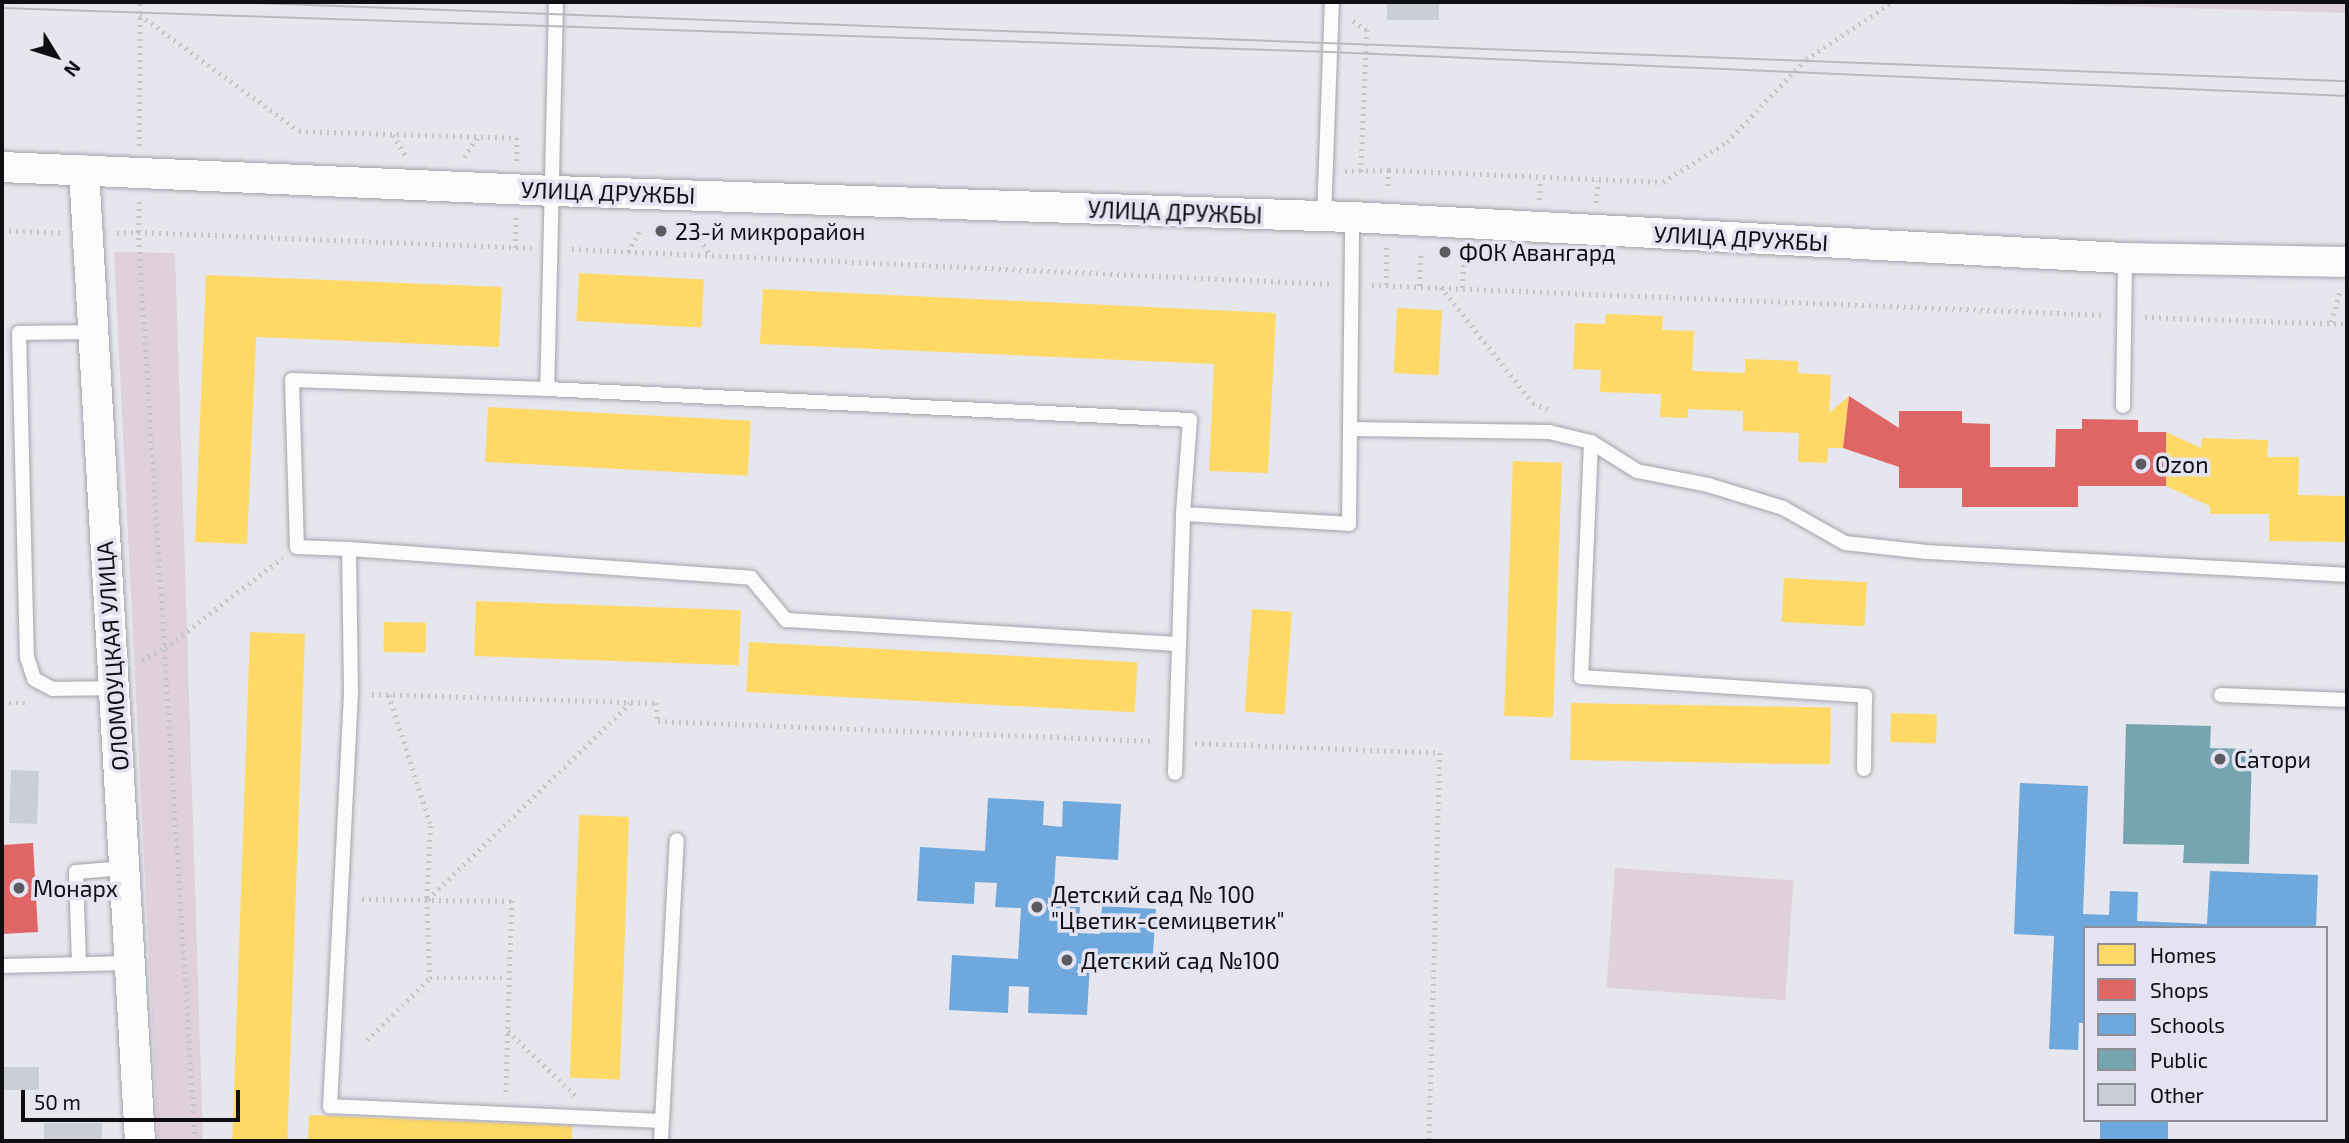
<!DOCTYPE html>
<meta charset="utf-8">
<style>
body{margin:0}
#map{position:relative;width:2349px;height:1143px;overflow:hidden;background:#e6e6ee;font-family:"Exo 2",sans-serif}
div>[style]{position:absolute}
.green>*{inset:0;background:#dfd0d9;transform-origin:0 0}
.homes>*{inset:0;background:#ffd966;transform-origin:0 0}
.shops>*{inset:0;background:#e06666}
.schools>*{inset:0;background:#6fa8dc;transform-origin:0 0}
.public>*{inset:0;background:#76a5af}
.building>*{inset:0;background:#c9ced7;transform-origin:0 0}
.path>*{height:4.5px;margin-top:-2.25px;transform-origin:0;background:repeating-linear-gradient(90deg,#c5c5c7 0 2px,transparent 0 7px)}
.roads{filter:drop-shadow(0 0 2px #a3a3a9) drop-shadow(0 0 2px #a3a3a9)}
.service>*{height:14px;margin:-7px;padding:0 7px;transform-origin:7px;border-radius:7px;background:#fbfbfc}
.minor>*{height:30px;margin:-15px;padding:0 15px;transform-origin:15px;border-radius:15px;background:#fbfbfc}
.tram>*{height:2px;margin:-1px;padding:0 1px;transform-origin:1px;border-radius:1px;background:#b9b9bb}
.dots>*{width:19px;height:19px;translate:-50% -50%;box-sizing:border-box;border:4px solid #e3e3f2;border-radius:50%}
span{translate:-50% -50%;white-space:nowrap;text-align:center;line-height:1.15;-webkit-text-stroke:7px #e3e3f2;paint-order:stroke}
.street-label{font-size:23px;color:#0f0e13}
.poi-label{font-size:23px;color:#0f0e13}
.left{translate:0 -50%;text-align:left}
.frame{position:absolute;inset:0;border:4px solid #0f0e13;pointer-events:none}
.legend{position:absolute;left:2083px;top:926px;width:245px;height:196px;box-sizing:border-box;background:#e3e3f2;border:2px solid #8e8e99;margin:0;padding:9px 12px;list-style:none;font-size:21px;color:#0f0e13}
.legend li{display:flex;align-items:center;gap:14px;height:35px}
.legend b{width:35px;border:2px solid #8e8e99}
.north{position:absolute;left:21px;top:21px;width:70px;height:70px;-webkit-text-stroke:5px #e3e3f2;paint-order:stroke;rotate:128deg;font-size:19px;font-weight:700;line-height:28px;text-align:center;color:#0f0e13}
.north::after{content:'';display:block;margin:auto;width:24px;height:32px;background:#0f0e13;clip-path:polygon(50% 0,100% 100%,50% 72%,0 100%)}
.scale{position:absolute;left:21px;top:1090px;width:219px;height:32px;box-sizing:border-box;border:4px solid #0f0e13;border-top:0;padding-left:9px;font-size:21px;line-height:24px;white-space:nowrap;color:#0f0e13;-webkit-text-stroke:5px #e3e3f2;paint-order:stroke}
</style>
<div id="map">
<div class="green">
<i style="clip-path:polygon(1995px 2px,2347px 2px,2347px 13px)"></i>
<i style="clip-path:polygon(114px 252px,175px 253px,203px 1141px,158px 1141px)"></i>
<i style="left:1615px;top:868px;width:179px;height:120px;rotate:4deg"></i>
</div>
<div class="homes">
<i style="left:579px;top:273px;width:125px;height:48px;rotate:3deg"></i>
<i style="clip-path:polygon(206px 275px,502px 287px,499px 347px,256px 337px,247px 544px,195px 542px)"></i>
<i style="clip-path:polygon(763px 289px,1276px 313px,1268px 473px,1209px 471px,1214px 364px,760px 344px)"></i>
<i style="left:1397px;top:308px;width:45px;height:65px;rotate:3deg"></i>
<i style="clip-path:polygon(1606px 314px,1663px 316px,1662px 330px,1694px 331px,1692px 371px,1745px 373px,1745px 359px,1798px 361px,1798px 373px,1831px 375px,1829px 413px,1849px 396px,1843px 448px,1828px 448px,1827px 463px,1798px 462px,1799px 433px,1743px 431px,1743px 411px,1688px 409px,1688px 418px,1660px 417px,1661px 394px,1600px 392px,1601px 370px,1573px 369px,1575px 323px,1605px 324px)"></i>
<i style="left:488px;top:407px;width:263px;height:55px;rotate:3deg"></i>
<i style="clip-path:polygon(2166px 432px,2201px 448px,2202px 438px,2268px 440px,2267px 457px,2299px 457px,2298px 495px,2347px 496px,2347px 542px,2269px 541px,2269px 514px,2210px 514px,2210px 506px,2166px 486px)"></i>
<i style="left:1513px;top:461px;width:49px;height:255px;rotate:2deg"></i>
<i style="left:1784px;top:578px;width:83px;height:44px;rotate:3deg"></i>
<i style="left:476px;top:601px;width:265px;height:55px;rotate:2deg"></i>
<i style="left:1252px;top:609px;width:40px;height:103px;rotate:4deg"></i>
<i style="left:384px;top:622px;width:42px;height:30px;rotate:1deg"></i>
<i style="left:250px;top:632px;width:55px;height:509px;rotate:2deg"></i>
<i style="left:749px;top:642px;width:389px;height:50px;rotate:3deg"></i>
<i style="left:1571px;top:703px;width:260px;height:57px;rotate:1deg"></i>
<i style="left:1891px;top:713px;width:46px;height:29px;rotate:2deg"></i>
<i style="left:579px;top:815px;width:50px;height:263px;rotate:2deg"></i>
<i style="clip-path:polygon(309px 1115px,572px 1126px,572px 1141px,308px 1141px)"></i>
</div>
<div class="shops">
<i style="clip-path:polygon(1849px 396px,1899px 428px,1899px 411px,1962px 411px,1962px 423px,1990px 424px,1990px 467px,2055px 467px,2056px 429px,2082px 429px,2082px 419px,2138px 420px,2138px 432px,2166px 432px,2166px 486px,2078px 486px,2078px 507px,1962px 507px,1962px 488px,1899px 488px,1899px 467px,1843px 448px)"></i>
<i style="clip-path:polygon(33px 843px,38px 932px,2px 934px,2px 845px)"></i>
</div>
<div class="schools">
<i style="clip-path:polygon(2020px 783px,2088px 786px,2083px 914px,2109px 915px,2110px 891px,2138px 892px,2137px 921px,2207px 924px,2210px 871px,2318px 875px,2316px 928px,2085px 928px,2085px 1023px,2079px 1023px,2078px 1050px,2049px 1049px,2054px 936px,2014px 934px)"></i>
<i style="clip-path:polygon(988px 798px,1044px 801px,1043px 825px,1062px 827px,1063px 801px,1121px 804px,1118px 860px,1056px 856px,1053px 906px,1080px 907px,1078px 933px,1100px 934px,1102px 906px,1156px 909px,1152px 967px,1090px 963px,1087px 1015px,1028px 1013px,1029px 987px,1009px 986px,1008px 1013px,949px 1010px,952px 955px,1018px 959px,1021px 908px,995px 907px,997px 883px,975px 882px,974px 904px,917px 901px,920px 847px,985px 851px)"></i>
<i style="left:2100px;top:1120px;width:68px;height:21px"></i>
</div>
<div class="public">
<i style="clip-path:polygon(2126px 724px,2211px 726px,2210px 748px,2252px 749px,2249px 864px,2183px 863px,2184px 845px,2123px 844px)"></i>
</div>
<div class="building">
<i style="left:1387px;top:2px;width:52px;height:18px"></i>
<i style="left:11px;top:770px;width:28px;height:53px;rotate:2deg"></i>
<i style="left:2px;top:1067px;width:37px;height:23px"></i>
<i style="left:44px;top:1123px;width:58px;height:18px"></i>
</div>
<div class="path">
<i style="left:140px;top:15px;width:197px;rotate:36.1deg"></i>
<i style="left:299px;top:131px;width:218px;rotate:1.8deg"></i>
<i style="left:517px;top:138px;width:25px;rotate:90deg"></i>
<i style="left:1353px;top:21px;width:17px;rotate:33deg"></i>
<i style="left:1367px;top:30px;width:142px;rotate:92.4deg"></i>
<i style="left:393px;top:135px;width:26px;rotate:58deg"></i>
<i style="left:139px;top:146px;width:144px;rotate:-89.6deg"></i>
<i style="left:464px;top:157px;width:24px;rotate:-55deg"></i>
<i style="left:1389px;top:170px;width:274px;rotate:2.5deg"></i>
<i style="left:1663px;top:182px;width:75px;rotate:-32deg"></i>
<i style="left:1727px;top:142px;width:115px;rotate:-46.4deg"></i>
<i style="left:1806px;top:59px;width:104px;rotate:-33.2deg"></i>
<i style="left:1345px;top:171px;width:44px;rotate:-1.3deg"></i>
<i style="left:1389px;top:170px;width:21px;rotate:93deg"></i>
<i style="left:1539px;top:200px;width:20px;rotate:-87deg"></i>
<i style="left:1596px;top:203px;width:22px;rotate:-85deg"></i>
<i style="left:2px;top:230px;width:58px;rotate:3deg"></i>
<i style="left:117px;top:233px;width:21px;rotate:-3deg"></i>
<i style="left:138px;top:232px;width:30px;rotate:-88deg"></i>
<i style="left:696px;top:233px;width:27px;rotate:56deg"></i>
<i style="left:515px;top:248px;width:31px;rotate:-88deg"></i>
<i style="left:572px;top:249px;width:761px;rotate:2.64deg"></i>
<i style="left:628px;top:252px;width:25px;rotate:-61deg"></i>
<i style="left:1372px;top:285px;width:734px;rotate:2.34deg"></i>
<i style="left:1386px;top:285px;width:38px;rotate:-90deg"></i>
<i style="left:1419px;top:286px;width:35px;rotate:-87deg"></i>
<i style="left:1441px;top:287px;width:148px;rotate:51.6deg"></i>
<i style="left:1533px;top:403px;width:16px;rotate:22deg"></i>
<i style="left:1462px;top:288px;width:34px;rotate:-87deg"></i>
<i style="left:2145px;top:317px;width:202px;rotate:2deg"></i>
<i style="left:2331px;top:322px;width:33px;rotate:-74deg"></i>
<i style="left:142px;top:660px;width:26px;rotate:-28deg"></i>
<i style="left:165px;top:648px;width:148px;rotate:-37.6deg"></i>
<i style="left:372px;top:694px;width:284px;rotate:1.8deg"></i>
<i style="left:656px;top:703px;width:18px;rotate:84deg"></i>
<i style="left:658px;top:721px;width:497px;rotate:2.3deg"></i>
<i style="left:389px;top:695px;width:138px;rotate:72.2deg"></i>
<i style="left:431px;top:826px;width:74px;rotate:93.1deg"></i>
<i style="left:427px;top:900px;width:78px;rotate:87.8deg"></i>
<i style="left:430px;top:978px;width:77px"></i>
<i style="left:2px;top:703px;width:27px"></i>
<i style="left:1195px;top:743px;width:245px;rotate:2.3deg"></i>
<i style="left:1440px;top:753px;width:388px;rotate:91.6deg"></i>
<i style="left:362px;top:899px;width:150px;rotate:0.8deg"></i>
<i style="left:512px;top:901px;width:191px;rotate:91.8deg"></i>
<i style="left:428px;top:899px;width:281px;rotate:-44.1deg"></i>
<i style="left:508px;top:1031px;width:93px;rotate:43.7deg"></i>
<i style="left:367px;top:1040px;width:88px;rotate:-44.5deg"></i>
<i style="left:195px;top:1141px;width:911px;rotate:-93.59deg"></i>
<i style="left:138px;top:232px;width:394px;rotate:2.3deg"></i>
</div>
<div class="roads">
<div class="service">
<i style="left:556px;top:2px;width:387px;rotate:91.3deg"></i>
<i style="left:547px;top:389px;width:644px;rotate:2.76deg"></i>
<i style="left:1190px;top:420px;width:94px;rotate:94.3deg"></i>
<i style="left:1183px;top:514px;width:166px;rotate:3.4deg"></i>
<i style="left:1349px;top:524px;width:307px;rotate:-89.4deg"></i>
<i style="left:1324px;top:217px;width:215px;rotate:-87.9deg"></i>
<i style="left:90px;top:332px;width:71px;rotate:179.2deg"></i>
<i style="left:19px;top:333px;width:324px;rotate:88.6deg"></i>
<i style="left:27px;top:657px;width:23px;rotate:72deg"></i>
<i style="left:34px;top:679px;width:21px;rotate:28deg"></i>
<i style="left:53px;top:689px;width:62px;rotate:-0.9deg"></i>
<i style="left:547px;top:389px;width:255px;rotate:-178deg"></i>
<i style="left:292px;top:380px;width:167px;rotate:88.3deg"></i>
<i style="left:297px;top:547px;width:52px;rotate:2.2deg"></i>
<i style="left:349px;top:549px;width:144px;rotate:89.2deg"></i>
<i style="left:351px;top:693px;width:414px;rotate:92.9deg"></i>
<i style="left:330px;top:1106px;width:331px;rotate:2.6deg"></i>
<i style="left:2123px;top:406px;width:148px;rotate:-89.2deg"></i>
<i style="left:1352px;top:429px;width:197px;rotate:0.9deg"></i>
<i style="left:1549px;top:432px;width:43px;rotate:13.4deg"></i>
<i style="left:1591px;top:442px;width:54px;rotate:32.2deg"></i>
<i style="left:1637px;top:471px;width:72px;rotate:11.2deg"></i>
<i style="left:1708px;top:485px;width:78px;rotate:17deg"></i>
<i style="left:1783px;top:508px;width:71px;rotate:29.4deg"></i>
<i style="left:1845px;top:543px;width:82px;rotate:6.3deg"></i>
<i style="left:1927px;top:552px;width:421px;rotate:3.1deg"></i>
<i style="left:1591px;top:442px;width:235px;rotate:92.4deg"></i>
<i style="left:1581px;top:677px;width:285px;rotate:3.8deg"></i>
<i style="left:1865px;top:696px;width:73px;rotate:90.8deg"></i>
<i style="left:349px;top:549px;width:403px;rotate:4.1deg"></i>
<i style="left:751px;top:578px;width:55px;rotate:50.2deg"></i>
<i style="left:786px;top:620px;width:393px;rotate:3.5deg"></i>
<i style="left:2221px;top:695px;width:126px;rotate:2.3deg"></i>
<i style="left:1175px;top:773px;width:259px;rotate:-88.2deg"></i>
<i style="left:79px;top:964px;width:92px;rotate:-91.9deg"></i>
<i style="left:76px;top:872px;width:49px;rotate:-4.7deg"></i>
<i style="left:2px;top:966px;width:128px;rotate:-1.3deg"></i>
<i style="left:661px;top:1141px;width:301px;rotate:-87deg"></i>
</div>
<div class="minor">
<i style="left:2px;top:167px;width:553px;rotate:2.49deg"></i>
<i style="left:554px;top:191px;width:798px;rotate:1.87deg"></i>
<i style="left:1352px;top:217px;width:774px;rotate:3.04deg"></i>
<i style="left:2125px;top:258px;width:222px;rotate:1deg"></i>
<i style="left:84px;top:170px;width:973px;rotate:86.7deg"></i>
</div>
</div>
<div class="tram">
<i style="left:229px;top:2px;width:2119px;rotate:2.14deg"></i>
<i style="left:2px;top:8px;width:1329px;rotate:1.9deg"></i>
<i style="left:1330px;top:52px;width:1018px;rotate:2.48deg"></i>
</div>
<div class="dots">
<i style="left:661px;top:231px;background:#5a5a60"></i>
<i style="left:1445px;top:252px;background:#5a5a60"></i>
<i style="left:2141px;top:464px;background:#5a5a60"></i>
<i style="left:2220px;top:759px;background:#5a5a60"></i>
<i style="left:19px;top:888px;background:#5a5a60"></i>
<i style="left:1037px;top:907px;background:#5a5a60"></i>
<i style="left:1067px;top:960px;background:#5a5a60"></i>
</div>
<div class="street-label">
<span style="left:608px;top:192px;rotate:2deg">УЛИЦА ДРУЖБЫ</span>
<span style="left:1175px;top:212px;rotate:2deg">УЛИЦА ДРУЖБЫ</span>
<span style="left:1741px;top:238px;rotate:3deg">УЛИЦА ДРУЖБЫ</span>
<span style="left:112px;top:656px;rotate:-94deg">ОЛОМОУЦКАЯ УЛИЦА</span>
</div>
<div class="poi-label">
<span class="left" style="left:675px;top:231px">23-й микрорайон</span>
<span class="left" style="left:1459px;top:252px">ФОК Авангард</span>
<span class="left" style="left:2155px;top:464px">Ozon</span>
<span class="left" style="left:2234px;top:759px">Сатори</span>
<span class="left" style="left:33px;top:888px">Монарх</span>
<span class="left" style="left:1051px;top:907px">Детский сад № 100<br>"Цветик-семицветик"</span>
<span class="left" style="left:1081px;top:960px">Детский сад №100</span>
</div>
<div class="frame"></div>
<ul class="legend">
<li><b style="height:19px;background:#ffd966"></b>Homes</li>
<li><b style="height:19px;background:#e06666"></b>Shops</li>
<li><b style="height:19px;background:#6fa8dc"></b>Schools</li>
<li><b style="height:19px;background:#76a5af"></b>Public</li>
<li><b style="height:19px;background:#c9ced7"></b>Other</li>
</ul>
<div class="north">N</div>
<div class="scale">50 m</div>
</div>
